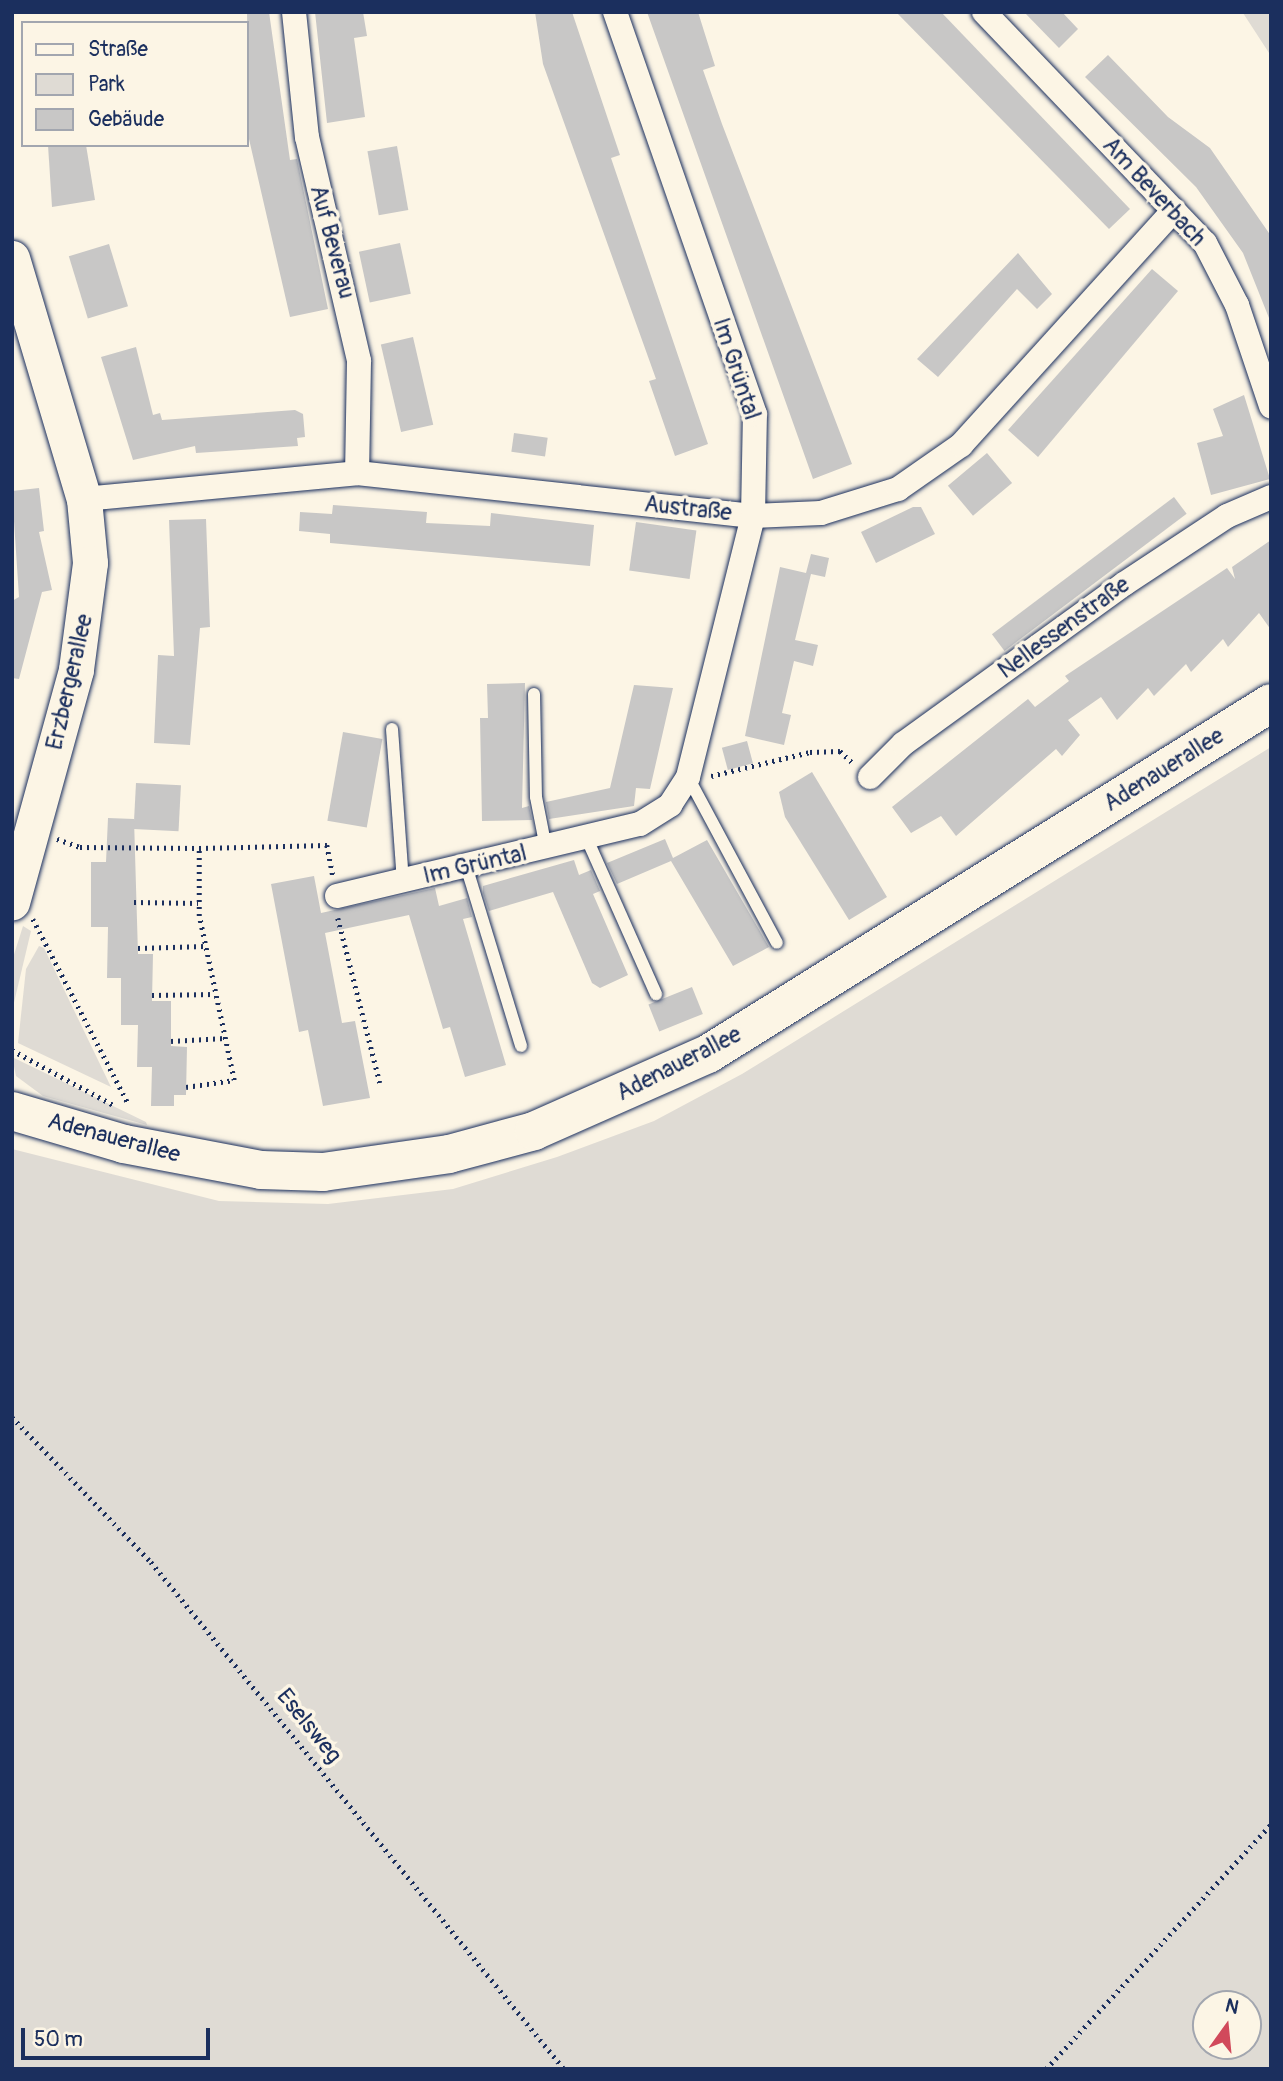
<!DOCTYPE html>
<meta charset="utf-8">
<style>
body{margin:0}
#map{position:relative;width:1283px;height:2081px;overflow:hidden;background:#fcf5e5;font-family:Pangolin,sans-serif}
div>[style]{position:absolute}
.green>*{inset:0;background:#dfdbd4}
.building>*{inset:0;background:#c8c7c6;transform-origin:0 0}
.path>*{height:4.5px;margin-top:-2.25px;transform-origin:0;background:repeating-linear-gradient(90deg,#1b2f5e 0 2px,transparent 0 7px)}
.roads{filter:drop-shadow(0 0 2px #1b2f5e) drop-shadow(0 0 2px #1b2f5e)}
.lane>*{height:12px;margin:-6px;padding:0 6px;transform-origin:6px;border-radius:6px;background:#fcf5e5}
.street>*{height:24px;margin:-12px;padding:0 12px;transform-origin:12px;border-radius:12px;background:#fcf5e5}
.secondary>*{height:35px;margin:-17.5px;padding:0 17.5px;transform-origin:17.5px;border-radius:17.5px;background:#fcf5e5}
.primary>*{height:38px;margin:-19px;padding:0 19px;transform-origin:19px;border-radius:19px;background:#fcf5e5}
span{translate:-50% -50%;white-space:nowrap;text-align:center;line-height:1.15;-webkit-text-stroke:7px #fcf5e5;paint-order:stroke}
.street-label{font-size:23px;color:#1b2f5e}
.frame{position:absolute;inset:0;border:14px solid #1b2f5e;pointer-events:none}
.legend{position:absolute;left:21px;top:21px;width:228px;height:126px;box-sizing:border-box;background:#fcf5e5;border:2px solid #a2a6af;margin:0;padding:9px 12px;list-style:none;font-size:21px;color:#1b2f5e}
.legend li{display:flex;align-items:center;gap:14px;height:35px}
.legend b{width:35px;border:2px solid #a2a6af}
.north{position:absolute;left:1192px;top:1990px;width:70px;height:70px;box-sizing:border-box;background:#fcf5e5;border:2px solid #a2a6af;border-radius:50%;rotate:15deg;font-size:19px;font-weight:700;line-height:28px;text-align:center;color:#1b2f5e}
.north::after{content:'';display:block;margin:auto;width:24px;height:32px;background:#d1495b;clip-path:polygon(50% 0,100% 100%,50% 72%,0 100%)}
.scale{position:absolute;left:21px;top:2028px;width:189px;height:32px;box-sizing:border-box;border:4px solid #1b2f5e;border-top:0;padding-left:9px;font-size:21px;line-height:24px;white-space:nowrap;color:#1b2f5e;-webkit-text-stroke:5px #fcf5e5;paint-order:stroke}
</style>
<div id="map">
<div class="green">
<i style="clip-path:polygon(1241px 12px,1271px 12px,1271px 56px,1243px 13px)"></i>
<i style="clip-path:polygon(evenodd,1271px 747px,1271px 2069px,12px 2069px,12px 1149px,219px 1201px,328px 1204px,453px 1189px,557px 1157px,654px 1121px,742px 1074px,1271px 747px,1248px 2004px,1248px 2046px,1206px 2046px,1206px 2004px,1248px 2004px)"></i>
<i style="clip-path:polygon(23px 926px,31px 931px,12px 1011px,12px 961px)"></i>
<i style="clip-path:polygon(39px 946px,44px 948px,111px 1087px,18px 1043px,26px 969px)"></i>
<i style="clip-path:polygon(12px 1057px,146px 1122px,147px 1125px,43px 1096px,16px 1076px)"></i>
</div>
<div class="building">
<i style="clip-path:polygon(247px 12px,269px 12px,290px 160px,297px 159px,328px 309px,290px 317px,249px 139px)"></i>
<i style="clip-path:polygon(315px 12px,363px 12px,367px 36px,354px 38px,365px 117px,327px 123px)"></i>
<i style="clip-path:polygon(535px 12px,572px 12px,620px 155px,611px 158px,708px 444px,675px 456px,649px 381px,656px 379px,543px 64px)"></i>
<i style="clip-path:polygon(647px 12px,698px 12px,715px 66px,703px 70px,722px 124px,852px 464px,813px 479px)"></i>
<i style="clip-path:polygon(896px 12px,941px 12px,1130px 209px,1109px 229px)"></i>
<i style="clip-path:polygon(1024px 12px,1062px 12px,1078px 29px,1059px 48px)"></i>
<i style="clip-path:polygon(1108px 55px,1168px 117px,1210px 148px,1271px 236px,1271px 323px,1243px 253px,1196px 187px,1085px 77px)"></i>
<i style="clip-path:polygon(48px 145px,86px 145px,95px 200px,52px 207px)"></i>
<i style="left:397px;top:146px;width:65px;height:30px;rotate:80deg"></i>
<i style="left:400px;top:243px;width:52px;height:42px;rotate:78deg"></i>
<i style="left:109px;top:244px;width:65px;height:42px;rotate:73deg"></i>
<i style="clip-path:polygon(1018px 253px,1052px 294px,1037px 309px,1017px 289px,938px 377px,917px 359px)"></i>
<i style="clip-path:polygon(1152px 269px,1178px 291px,1038px 457px,1008px 430px)"></i>
<i style="left:413px;top:337px;width:90px;height:33px;rotate:77deg"></i>
<i style="clip-path:polygon(136px 347px,153px 415px,160px 413px,162px 420px,295px 410px,303px 414px,305px 437px,297px 438px,298px 446px,196px 453px,195px 446px,133px 460px,101px 357px)"></i>
<i style="clip-path:polygon(1244px 395px,1270px 479px,1211px 495px,1197px 443px,1223px 436px,1213px 409px)"></i>
<i style="left:514px;top:433px;width:34px;height:19px;rotate:8deg"></i>
<i style="left:987px;top:453px;width:39px;height:51px;rotate:50deg"></i>
<i style="clip-path:polygon(39px 488px,44px 531px,39px 532px,52px 590px,42px 592px,19px 679px,12px 678px,12px 601px,19px 597px,12px 491px)"></i>
<i style="left:1174px;top:497px;width:21px;height:228px;rotate:53deg"></i>
<i style="clip-path:polygon(333px 505px,427px 512px,426px 523px,490px 526px,491px 513px,594px 525px,590px 566px,330px 543px,330px 534px,299px 531px,300px 512px,332px 514px)"></i>
<i style="clip-path:polygon(913px 507px,921px 507px,935px 534px,876px 563px,861px 532px)"></i>
<i style="clip-path:polygon(206px 519px,210px 627px,200px 628px,190px 745px,154px 743px,158px 655px,174px 656px,169px 520px)"></i>
<i style="left:636px;top:522px;width:61px;height:49px;rotate:8deg"></i>
<i style="clip-path:polygon(1271px 540px,1271px 630px,1259px 613px,1228px 647px,1223px 639px,1191px 672px,1186px 664px,1154px 696px,1148px 688px,1117px 720px,1101px 697px,1068px 720px,1080px 735px,1062px 756px,1056px 749px,956px 836px,941px 816px,911px 833px,892px 807px,1028px 699px,1035px 707px,1069px 681px,1065px 676px,1227px 568px,1235px 579px,1232px 567px)"></i>
<i style="clip-path:polygon(811px 554px,829px 558px,825px 577px,811px 574px,795px 640px,818px 645px,813px 666px,794px 661px,782px 713px,791px 715px,784px 745px,745px 736px,780px 567px,806px 573px)"></i>
<i style="clip-path:polygon(525px 683px,522px 808px,529px 806px,532px 820px,482px 821px,480px 718px,488px 718px,487px 684px)"></i>
<i style="clip-path:polygon(634px 685px,673px 688px,650px 789px,636px 788px,634px 806px,549px 819px,546px 802px,610px 788px)"></i>
<i style="left:343px;top:732px;width:40px;height:90px;rotate:10deg"></i>
<i style="left:747px;top:741px;width:23px;height:26px;rotate:75deg"></i>
<i style="clip-path:polygon(812px 772px,887px 897px,849px 920px,785px 817px,779px 792px)"></i>
<i style="left:136px;top:783px;width:45px;height:46px;rotate:3deg"></i>
<i style="clip-path:polygon(108px 818px,134px 819px,138px 954px,153px 954px,152px 1001px,171px 1001px,171px 1046px,187px 1047px,186px 1095px,174px 1095px,174px 1106px,151px 1106px,152px 1067px,137px 1067px,138px 1025px,121px 1025px,121px 978px,107px 978px,108px 927px,91px 927px,91px 862px,106px 862px)"></i>
<i style="clip-path:polygon(665px 839px,673px 858px,707px 840px,769px 947px,733px 966px,671px 861px,617px 884px,607px 863px)"></i>
<i style="clip-path:polygon(574px 860px,579px 875px,591px 870px,600px 891px,593px 894px,628px 975px,600px 988px,592px 983px,553px 892px,489px 911px,483px 893px,483px 886px)"></i>
<i style="clip-path:polygon(314px 876px,321px 913px,435px 888px,439px 906px,467px 898px,472px 917px,463px 919px,506px 1065px,465px 1077px,450px 1027px,443px 1029px,409px 915px,325px 933px,342px 1023px,355px 1021px,370px 1098px,323px 1106px,308px 1030px,299px 1032px,271px 884px)"></i>
<i style="left:692px;top:987px;width:29px;height:47px;rotate:68deg"></i>
</div>
<div class="path">
<i style="left:711px;top:776px;width:102px;rotate:-13.6deg"></i>
<i style="left:810px;top:752px;width:30px;rotate:-2deg"></i>
<i style="left:840px;top:751px;width:18px;rotate:43deg"></i>
<i style="left:57px;top:839px;width:24px;rotate:19deg"></i>
<i style="left:80px;top:847px;width:119px;rotate:0.5deg"></i>
<i style="left:134px;top:902px;width:64px;rotate:0.9deg"></i>
<i style="left:338px;top:918px;width:170px;rotate:75.7deg"></i>
<i style="left:33px;top:919px;width:209px;rotate:62.7deg"></i>
<i style="left:138px;top:948px;width:67px;rotate:-1.7deg"></i>
<i style="left:152px;top:995px;width:63px;rotate:-0.9deg"></i>
<i style="left:171px;top:1041px;width:54px;rotate:-3.2deg"></i>
<i style="left:12px;top:1050px;width:117px;rotate:28.5deg"></i>
<i style="left:186px;top:1087px;width:49px;rotate:-8.3deg"></i>
<i style="left:234px;top:1080px;width:168px;rotate:-102deg"></i>
<i style="left:199px;top:916px;width:68px;rotate:-90deg"></i>
<i style="left:199px;top:848px;width:128px;rotate:-1.3deg"></i>
<i style="left:327px;top:845px;width:31px;rotate:79deg"></i>
<i style="left:12px;top:1417px;width:201px;rotate:46.2deg"></i>
<i style="left:151px;top:1562px;width:654px;rotate:50.83deg"></i>
<i style="left:1046px;top:2069px;width:333px;rotate:-47.4deg"></i>
</div>
<div class="roads">
<div class="lane">
<i style="left:534px;top:694px;width:103px;rotate:88.9deg"></i>
<i style="left:536px;top:797px;width:52px;rotate:78.9deg"></i>
<i style="left:392px;top:729px;width:153px;rotate:85.9deg"></i>
<i style="left:688px;top:777px;width:188px;rotate:61.8deg"></i>
<i style="left:587px;top:839px;width:170px;rotate:66deg"></i>
<i style="left:467px;top:869px;width:185px;rotate:73deg"></i>
</div>
<div class="street">
<i style="left:294px;top:12px;width:126px;rotate:84.1deg"></i>
<i style="left:307px;top:137px;width:230px;rotate:76.9deg"></i>
<i style="left:359px;top:361px;width:112px;rotate:91deg"></i>
<i style="left:984px;top:12px;width:320px;rotate:46.3deg"></i>
<i style="left:1205px;top:243px;width:70px;rotate:62.7deg"></i>
<i style="left:1237px;top:305px;width:107px;rotate:71.4deg"></i>
<i style="left:84px;top:499px;width:274px;rotate:-5.4deg"></i>
<i style="left:357px;top:473px;width:398px;rotate:6.2deg"></i>
<i style="left:753px;top:516px;width:68px;rotate:-2.5deg"></i>
<i style="left:821px;top:513px;width:81px;rotate:-17.3deg"></i>
<i style="left:898px;top:489px;width:77px;rotate:-34.9deg"></i>
<i style="left:961px;top:445px;width:317px;rotate:-47.8deg"></i>
<i style="left:870px;top:777px;width:47px;rotate:-45deg"></i>
<i style="left:903px;top:744px;width:273px;rotate:-35.9deg"></i>
<i style="left:1124px;top:584px;width:123px;rotate:-33.4deg"></i>
<i style="left:1227px;top:516px;width:48px;rotate:-23.4deg"></i>
<i style="left:337px;top:896px;width:311px;rotate:-13.4deg"></i>
<i style="left:640px;top:824px;width:36px;rotate:-32deg"></i>
<i style="left:670px;top:805px;width:33px;rotate:-57deg"></i>
<i style="left:688px;top:777px;width:269px;rotate:-76deg"></i>
<i style="left:753px;top:516px;width:102px;rotate:-88.9deg"></i>
<i style="left:755px;top:414px;width:426px;rotate:-109.2deg"></i>
</div>
<div class="secondary">
<i style="left:12px;top:258px;width:252px;rotate:73.4deg"></i>
<i style="left:84px;top:499px;width:64px;rotate:84.6deg"></i>
<i style="left:90px;top:563px;width:108px;rotate:97.5deg"></i>
<i style="left:76px;top:670px;width:241px;rotate:105.4deg"></i>
</div>
<div class="primary">
<i style="left:12px;top:1111px;width:117px;rotate:16.4deg"></i>
<i style="left:124px;top:1144px;width:139px;rotate:10.7deg"></i>
<i style="left:261px;top:1170px;width:62px;rotate:1.8deg"></i>
<i style="left:323px;top:1172px;width:127px;rotate:-8.1deg"></i>
<i style="left:449px;top:1154px;width:88px;rotate:-15.1deg"></i>
<i style="left:534px;top:1131px;width:190px;rotate:-23.9deg"></i>
<i style="left:708px;top:1054px;width:663px;rotate:-31.94deg"></i>
</div>
</div>
<div class="street-label">
<span style="left:1154px;top:192px;rotate:47deg">Am Beverbach</span>
<span style="left:332px;top:242px;rotate:75deg">Auf Beverau</span>
<span style="left:736px;top:369px;rotate:72deg">Im Grüntal</span>
<span style="left:688px;top:509px;rotate:6deg">Austraße</span>
<span style="left:1064px;top:628px;rotate:-36deg">Nellessenstraße</span>
<span style="left:70px;top:682px;rotate:-77deg">Erzbergerallee</span>
<span style="left:1164px;top:770px;rotate:-32deg">Adenauerallee</span>
<span style="left:475px;top:865px;rotate:-13deg">Im Grüntal</span>
<span style="left:679px;top:1064px;rotate:-27deg">Adenauerallee</span>
<span style="left:114px;top:1138px;rotate:15deg">Adenauerallee</span>
<span style="left:309px;top:1726px;rotate:51deg">Eselsweg</span>
</div>
<div class="frame"></div>
<ul class="legend">
<li><b style="height:9px;background:#fcf5e5"></b>Straße</li>
<li><b style="height:19px;background:#dfdbd4"></b>Park</li>
<li><b style="height:19px;background:#c8c7c6"></b>Gebäude</li>
</ul>
<div class="north">N</div>
<div class="scale">50 m</div>
</div>
